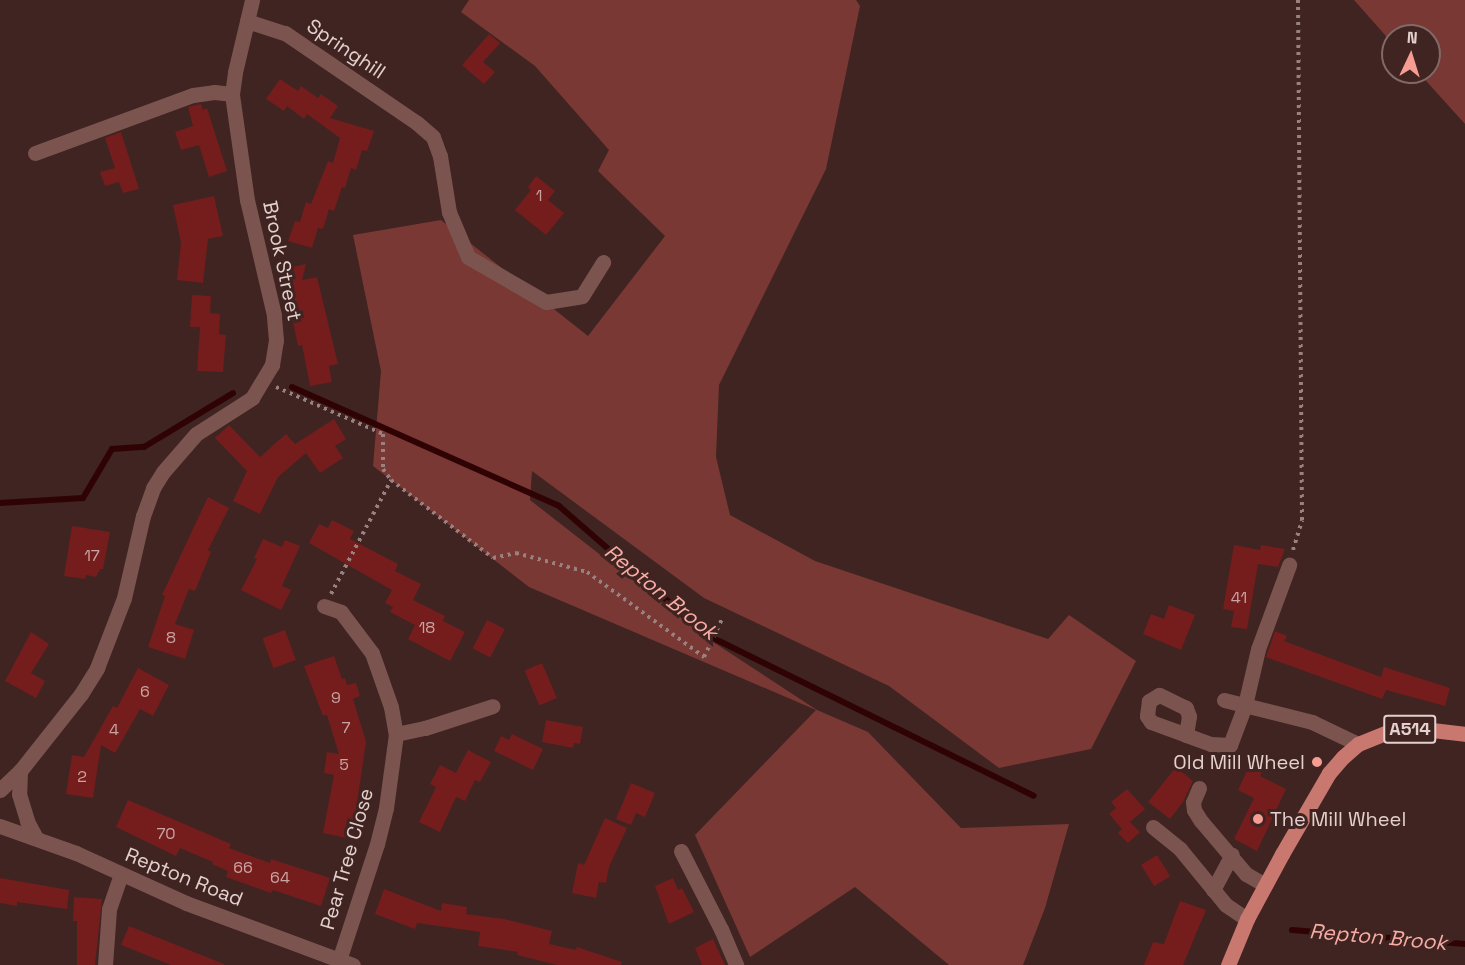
<!DOCTYPE html>
<style>
body{margin:0}
#map{position:relative;width:1465px;height:965px;overflow:hidden;background:#3f2421;font-family:"Space Grotesk",sans-serif}
div>[style]{position:absolute}
.green>*{inset:0;background:#793833}
.stream>*{height:6px;margin:-3px;padding:0 3px;transform-origin:3px;border-radius:3px;background:#2f0303}
.building>*{inset:0;background:#741d1c;transform-origin:0 0}
.path>*{height:4px;margin-top:-2px;transform-origin:0;background:repeating-linear-gradient(90deg,#98817f 0 3px,transparent 0 7.5px)}
.minor>*{height:15px;margin:-7.5px;padding:0 7.5px;transform-origin:7.5px;border-radius:7.5px;background:#7c544f}
.major>*{height:15px;margin:-7.5px;padding:0 7.5px;transform-origin:7.5px;border-radius:7.5px;background:#c97870}
.dots>*{width:16px;height:16px;translate:-50% -50%;box-sizing:border-box;border:3px solid #3f2421;border-radius:50%}
span{translate:-50% -50%;white-space:nowrap;text-align:center;line-height:1.15;-webkit-text-stroke:6px #3f2421;paint-order:stroke}
.number-label{font-size:16px;color:#c8a4a2}
.number-label span{-webkit-text-stroke-width:0}
.shield-label span{padding:2px 4px;background:#3f2421;border:2px solid;border-radius:4px;-webkit-text-stroke-width:0}
.shield-label{font-size:18px;color:#e4d1cf;font-weight:700}
.street-label{font-size:20px;color:#e4d1cf}
.poi-label{font-size:20px;color:#e4d1cf}
.right{translate:-100% -50%;text-align:right}
.left{translate:0 -50%;text-align:left}
.water-label{font-size:21px;color:#f8aca4;font-style:italic}
.north{position:absolute;left:1381px;top:24px;width:60px;height:60px;box-sizing:border-box;background:#3f2421;border:2px solid #816967;border-radius:50%;rotate:4deg;font-size:16px;font-weight:700;line-height:24px;text-align:center;color:#e4d1cf}
.north::after{content:'';display:block;margin:auto;width:21px;height:27px;background:#f59c93;clip-path:polygon(50% 0,100% 100%,50% 72%,0 100%)}
</style>
<div id="map">
<div class="green">
<i style="clip-path:polygon(469px 0,856px 0,860px 6px,826px 169px,719px 385px,716px 457px,730px 515px,815px 561px,1048px 639px,1069px 615px,1136px 661px,1091px 749px,999px 768px,889px 686px,704px 598px,532px 471px,530px 500px,707px 638px,817px 710px,868px 732px,961px 828px,1069px 824px,1045px 908px,1023px 965px,949px 965px,855px 887px,750px 957px,695px 835px,816px 710px,529px 587px,373px 466px,381px 371px,353px 235px,441px 220px,588px 336px,665px 236px,598px 171px,609px 150px,535px 66px,461px 12px)"></i>
<i style="clip-path:polygon(1354px 0,1465px 0,1465px 124px,1418px 72px,1429px 72px,1429px 36px,1393px 36px,1393px 44px)"></i>
</div>
<div class="stream">
<i style="left:292px;top:387px;width:292px;rotate:24deg"></i>
<i style="left:559px;top:506px;width:196px;rotate:41.1deg"></i>
<i style="left:707px;top:635px;width:364px;rotate:26.2deg"></i>
<i style="left:0;top:503px;width:83px;rotate:-3.4deg"></i>
<i style="left:83px;top:498px;width:57px;rotate:-59.4deg"></i>
<i style="left:112px;top:449px;width:32px;rotate:-4deg"></i>
<i style="left:144px;top:447px;width:104px;rotate:-31.2deg"></i>
<i style="left:1292px;top:930px;width:174px;rotate:4.6deg"></i>
</div>
<div class="building">
<i style="clip-path:polygon(489px 34px,500px 43px,483px 62px,495px 72px,484px 84px,462px 65px)"></i>
<i style="clip-path:polygon(280px 79px,298px 91px,301px 86px,318px 98px,321px 94px,338px 106px,330px 118px,374px 131px,367px 151px,362px 150px,356px 170px,351px 168px,345px 188px,342px 187px,334px 211px,329px 209px,323px 229px,318px 228px,312px 248px,288px 241px,295px 221px,300px 222px,306px 202px,311px 204px,328px 161px,333px 163px,340px 138px,307px 114px,304px 119px,287px 106px,284px 111px,266px 99px)"></i>
<i style="clip-path:polygon(201px 104px,203px 110px,207px 108px,227px 171px,209px 177px,199px 145px,181px 150px,175px 132px,193px 126px,188px 107px)"></i>
<i style="clip-path:polygon(121px 132px,139px 189px,123px 193px,119px 182px,105px 186px,100px 172px,115px 168px,105px 138px)"></i>
<i style="clip-path:polygon(536px 176px,555px 191px,548px 200px,564px 213px,546px 235px,515px 210px,531px 190px,528px 187px)"></i>
<i style="clip-path:polygon(214px 196px,223px 236px,208px 239px,203px 283px,177px 280px,181px 243px,173px 205px)"></i>
<i style="clip-path:polygon(306px 264px,302px 280px,317px 277px,338px 364px,329px 366px,332px 382px,310px 386px,302px 345px,298px 346px,282px 269px)"></i>
<i style="clip-path:polygon(192px 295px,211px 296px,210px 313px,220px 314px,219px 334px,226px 335px,223px 372px,197px 371px,200px 327px,190px 327px)"></i>
<i style="clip-path:polygon(334px 419px,346px 439px,335px 446px,343px 458px,320px 473px,306px 453px,278px 477px,260px 514px,233px 501px,247px 471px,215px 438px,229px 425px,260px 457px,286px 434px,295px 444px)"></i>
<i style="clip-path:polygon(208px 497px,229px 508px,208px 550px,211px 552px,195px 591px,189px 589px,175px 624px,194px 630px,185px 659px,148px 647px,165px 596px,162px 595px)"></i>
<i style="clip-path:polygon(332px 520px,354px 531px,350px 539px,398px 564px,395px 571px,421px 584px,413px 600px,445px 616px,443px 621px,465px 632px,450px 661px,408px 639px,415px 625px,390px 612px,393px 607px,385px 603px,392px 590px,309px 543px,319px 524px,328px 528px)"></i>
<i style="clip-path:polygon(72px 526px,110px 532px,103px 569px,100px 569px,96px 577px,86px 575px,85px 579px,64px 576px)"></i>
<i style="clip-path:polygon(263px 539px,282px 547px,285px 540px,300px 546px,282px 586px,291px 590px,281px 610px,241px 590px,257px 559px,254px 558px)"></i>
<i style="clip-path:polygon(1234px 545px,1260px 550px,1261px 545px,1285px 549px,1278px 567px,1258px 564px,1247px 629px,1231px 627px,1234px 611px,1223px 609px)"></i>
<i style="clip-path:polygon(1169px 605px,1195px 615px,1181px 650px,1143px 634px,1151px 614px,1164px 619px)"></i>
<i style="left:487px;top:620px;width:20px;height:32px;rotate:27deg"></i>
<i style="left:285px;top:630px;width:32px;height:24px;rotate:70deg"></i>
<i style="clip-path:polygon(1275px 631px,1287px 636px,1284px 641px,1381px 677px,1384px 667px,1450px 688px,1445px 706px,1386px 690px,1382px 699px,1266px 657px)"></i>
<i style="clip-path:polygon(31px 632px,49px 644px,31px 673px,45px 681px,36px 698px,5px 681px)"></i>
<i style="clip-path:polygon(334px 656px,342px 679px,345px 678px,347px 685px,356px 683px,360px 696px,353px 699px,366px 742px,353px 830px,348px 829px,347px 838px,323px 833px,334px 775px,324px 773px,327px 752px,339px 754px,327px 715px,323px 716px,304px 666px)"></i>
<i style="left:542px;top:663px;width:38px;height:19px;rotate:67deg"></i>
<i style="clip-path:polygon(138px 668px,169px 685px,153px 716px,140px 709px,115px 753px,101px 745px,93px 798px,66px 794px,72px 755px,84px 757px,113px 706px,117px 708px)"></i>
<i style="clip-path:polygon(546px 720px,583px 727px,580px 744px,574px 743px,573px 748px,542px 742px)"></i>
<i style="clip-path:polygon(512px 734px,543px 749px,533px 770px,494px 751px,501px 736px,509px 740px)"></i>
<i style="clip-path:polygon(468px 750px,491px 762px,480px 782px,475px 780px,465px 801px,456px 797px,440px 832px,419px 822px,436px 787px,430px 784px,440px 765px,456px 773px)"></i>
<i style="clip-path:polygon(1252px 760px,1265px 766px,1260px 776px,1286px 789px,1257px 851px,1234px 839px,1254px 798px,1238px 790px)"></i>
<i style="clip-path:polygon(1176px 767px,1193px 781px,1183px 802px,1170px 819px,1148px 802px)"></i>
<i style="clip-path:polygon(631px 783px,655px 793px,645px 817px,636px 813px,631px 825px,616px 819px)"></i>
<i style="clip-path:polygon(1127px 789px,1145px 809px,1130px 822px,1140px 832px,1128px 843px,1118px 833px,1126px 825px,1122px 829px,1109px 814px,1116px 808px,1111px 802px)"></i>
<i style="clip-path:polygon(128px 800px,231px 844px,229px 848px,270px 863px,271px 859px,330px 878px,321px 906px,273px 890px,271px 893px,226px 877px,228px 871px,212px 864px,213px 862px,180px 848px,176px 856px,116px 827px)"></i>
<i style="clip-path:polygon(605px 818px,627px 828px,609px 867px,606px 883px,599px 882px,596px 898px,572px 893px,578px 863px,584px 865px)"></i>
<i style="left:1157px;top:855px;width:25px;height:19px;rotate:58deg"></i>
<i style="clip-path:polygon(0 878px,69px 890px,67px 909px,17px 902px,17px 906px,0 903px)"></i>
<i style="clip-path:polygon(673px 878px,678px 890px,682px 888px,694px 912px,669px 924px,655px 886px)"></i>
<i style="clip-path:polygon(384px 889px,441px 911px,442px 903px,467px 907px,466px 914px,504px 919px,552px 931px,549px 944px,576px 950px,577px 947px,622px 962px,621px 965px,557px 965px,517px 955px,518px 952px,478px 946px,480px 932px,417px 923px,415px 929px,375px 914px)"></i>
<i style="clip-path:polygon(74px 897px,102px 899px,95px 965px,77px 965px,77px 921px,73px 921px)"></i>
<i style="clip-path:polygon(1180px 901px,1206px 910px,1183px 965px,1144px 965px,1153px 942px,1164px 944px)"></i>
<i style="clip-path:polygon(129px 926px,224px 964px,224px 965px,171px 965px,121px 945px)"></i>
<i style="clip-path:polygon(713px 939px,725px 965px,702px 965px,695px 948px)"></i>
</div>
<div class="path">
<i style="left:276px;top:387px;width:117px;rotate:23.7deg"></i>
<i style="left:383px;top:434px;width:35px;rotate:90deg"></i>
<i style="left:383px;top:469px;width:14px;rotate:54deg"></i>
<i style="left:391px;top:480px;width:128px;rotate:37.4deg"></i>
<i style="left:493px;top:558px;width:24px;rotate:-12deg"></i>
<i style="left:516px;top:553px;width:73px;rotate:15deg"></i>
<i style="left:587px;top:572px;width:145px;rotate:36deg"></i>
<i style="left:704px;top:657px;width:44px;rotate:-64.6deg"></i>
<i style="left:1293px;top:550px;width:31px;rotate:-73deg"></i>
<i style="left:1302px;top:520px;width:520px;rotate:-90.44deg"></i>
<i style="left:331px;top:594px;width:129px;rotate:-62.2deg"></i>
</div>
<div class="minor">
<i style="left:247px;top:21px;width:40px;rotate:18deg"></i>
<i style="left:285px;top:33px;width:160px;rotate:34.3deg"></i>
<i style="left:417px;top:123px;width:21px;rotate:41deg"></i>
<i style="left:433px;top:137px;width:20px;rotate:70deg"></i>
<i style="left:440px;top:156px;width:57px;rotate:80.9deg"></i>
<i style="left:449px;top:212px;width:49px;rotate:67.1deg"></i>
<i style="left:468px;top:257px;width:90px;rotate:30deg"></i>
<i style="left:546px;top:302px;width:36px;rotate:-9deg"></i>
<i style="left:582px;top:296px;width:40px;rotate:-58deg"></i>
<i style="left:35px;top:153px;width:168px;rotate:-20.2deg"></i>
<i style="left:193px;top:95px;width:21px;rotate:-8deg"></i>
<i style="left:214px;top:92px;width:18px;rotate:6deg"></i>
<i style="left:324px;top:606px;width:18px;rotate:19deg"></i>
<i style="left:341px;top:612px;width:51px;rotate:52.9deg"></i>
<i style="left:372px;top:653px;width:57px;rotate:70.6deg"></i>
<i style="left:391px;top:707px;width:27px;rotate:80deg"></i>
<i style="left:396px;top:734px;width:75px;rotate:97.7deg"></i>
<i style="left:386px;top:808px;width:37px;rotate:104deg"></i>
<i style="left:377px;top:844px;width:122px;rotate:108.1deg"></i>
<i style="left:1224px;top:700px;width:91px;rotate:14deg"></i>
<i style="left:1312px;top:722px;width:51px;rotate:25.6deg"></i>
<i style="left:396px;top:734px;width:30px;rotate:-12deg"></i>
<i style="left:425px;top:728px;width:71px;rotate:-17.9deg"></i>
<i style="left:1186px;top:735px;width:19px;rotate:-81deg"></i>
<i style="left:1189px;top:716px;width:9px;rotate:-111deg"></i>
<i style="left:1186px;top:708px;width:30px;rotate:-154deg"></i>
<i style="left:1159px;top:695px;width:12px;rotate:149deg"></i>
<i style="left:1149px;top:701px;width:15px;rotate:98deg"></i>
<i style="left:1147px;top:716px;width:7px;rotate:56deg"></i>
<i style="left:1151px;top:722px;width:37px;rotate:20deg"></i>
<i style="left:1186px;top:735px;width:27px;rotate:20deg"></i>
<i style="left:1211px;top:744px;width:19px;rotate:3deg"></i>
<i style="left:1230px;top:745px;width:43px;rotate:-69.4deg"></i>
<i style="left:1245px;top:705px;width:57px;rotate:-76.9deg"></i>
<i style="left:1258px;top:649px;width:90px;rotate:-69.7deg"></i>
<i style="left:20px;top:771px;width:23px;rotate:92deg"></i>
<i style="left:19px;top:794px;width:28px;rotate:73deg"></i>
<i style="left:27px;top:821px;width:19px;rotate:62deg"></i>
<i style="left:1199px;top:788px;width:15px;rotate:113deg"></i>
<i style="left:1193px;top:802px;width:8px;rotate:83deg"></i>
<i style="left:1194px;top:810px;width:13px;rotate:58deg"></i>
<i style="left:1201px;top:821px;width:70px;rotate:49.7deg"></i>
<i style="left:1246px;top:874px;width:22px;rotate:30deg"></i>
<i style="left:0;top:790px;width:28px;rotate:-44deg"></i>
<i style="left:20px;top:771px;width:98px;rotate:-51.6deg"></i>
<i style="left:81px;top:694px;width:31px;rotate:-58deg"></i>
<i style="left:97px;top:668px;width:75px;rotate:-68.9deg"></i>
<i style="left:124px;top:598px;width:84px;rotate:-77deg"></i>
<i style="left:143px;top:516px;width:30px;rotate:-70deg"></i>
<i style="left:153px;top:488px;width:19px;rotate:-58deg"></i>
<i style="left:163px;top:472px;width:50px;rotate:-49deg"></i>
<i style="left:196px;top:434px;width:67px;rotate:-32.7deg"></i>
<i style="left:252px;top:398px;width:39px;rotate:-59deg"></i>
<i style="left:272px;top:365px;width:25px;rotate:-81deg"></i>
<i style="left:276px;top:340px;width:25px;rotate:-95deg"></i>
<i style="left:274px;top:315px;width:118px;rotate:-103.2deg"></i>
<i style="left:247px;top:200px;width:107px;rotate:-98.1deg"></i>
<i style="left:232px;top:94px;width:22px;rotate:-82deg"></i>
<i style="left:235px;top:72px;width:74px;rotate:-76.7deg"></i>
<i style="left:0;top:826px;width:81px;rotate:19.6deg"></i>
<i style="left:76px;top:853px;width:121px;rotate:24.4deg"></i>
<i style="left:186px;top:903px;width:178px;rotate:20.4deg"></i>
<i style="left:1153px;top:827px;width:35px;rotate:39deg"></i>
<i style="left:1180px;top:849px;width:72px;rotate:50.6deg"></i>
<i style="left:1226px;top:905px;width:25px;rotate:34deg"></i>
<i style="left:681px;top:851px;width:88px;rotate:62.9deg"></i>
<i style="left:721px;top:929px;width:39px;rotate:67deg"></i>
<i style="left:1213px;top:890px;width:40px;rotate:-62deg"></i>
<i style="left:105px;top:965px;width:56px;rotate:-85.9deg"></i>
<i style="left:109px;top:909px;width:36px;rotate:-71deg"></i>
</div>
<div class="major">
<i style="left:1228px;top:965px;width:50px;rotate:-67.6deg"></i>
<i style="left:1247px;top:919px;width:74px;rotate:-61.7deg"></i>
<i style="left:1282px;top:854px;width:94px;rotate:-59.9deg"></i>
<i style="left:1329px;top:773px;width:21px;rotate:-49deg"></i>
<i style="left:1343px;top:757px;width:20px;rotate:-41deg"></i>
<i style="left:1358px;top:744px;width:38px;rotate:-22deg"></i>
<i style="left:1393px;top:730px;width:22px;rotate:-5deg"></i>
<i style="left:1415px;top:728px;width:50px;rotate:6.8deg"></i>
</div>
<div class="dots">
<i style="left:1317px;top:762px;background:#f59c93"></i>
<i style="left:1258px;top:819px;background:#f59c93"></i>
</div>
<div class="number-label">
<span style="left:539px;top:196px">1</span>
<span style="left:92px;top:556px">17</span>
<span style="left:1239px;top:598px">41</span>
<span style="left:427px;top:628px">18</span>
<span style="left:171px;top:638px">8</span>
<span style="left:145px;top:692px">6</span>
<span style="left:336px;top:698px">9</span>
<span style="left:346px;top:728px">7</span>
<span style="left:114px;top:730px">4</span>
<span style="left:344px;top:765px">5</span>
<span style="left:82px;top:777px">2</span>
<span style="left:166px;top:834px">70</span>
<span style="left:243px;top:868px">66</span>
<span style="left:280px;top:878px">64</span>
</div>
<div class="shield-label">
<span style="left:1410px;top:729px">A514</span>
</div>
<div class="street-label">
<span style="left:346px;top:49px;rotate:34deg">Springhill</span>
<span style="left:282px;top:261px;rotate:78deg">Brook Street</span>
<span style="left:347px;top:859px;rotate:-74deg">Pear Tree Close</span>
<span style="left:184px;top:877px;rotate:22deg">Repton Road</span>
</div>
<div class="poi-label">
<span class="right" style="left:1305px;top:762px">Old Mill Wheel</span>
<span class="left" style="left:1270px;top:819px">The Mill Wheel</span>
</div>
<div class="water-label">
<span style="left:661px;top:592px;rotate:39deg">Repton Brook</span>
<span style="left:1378px;top:937px;rotate:5deg">Repton Brook</span>
</div>
<div class="north">N</div>
</div>
